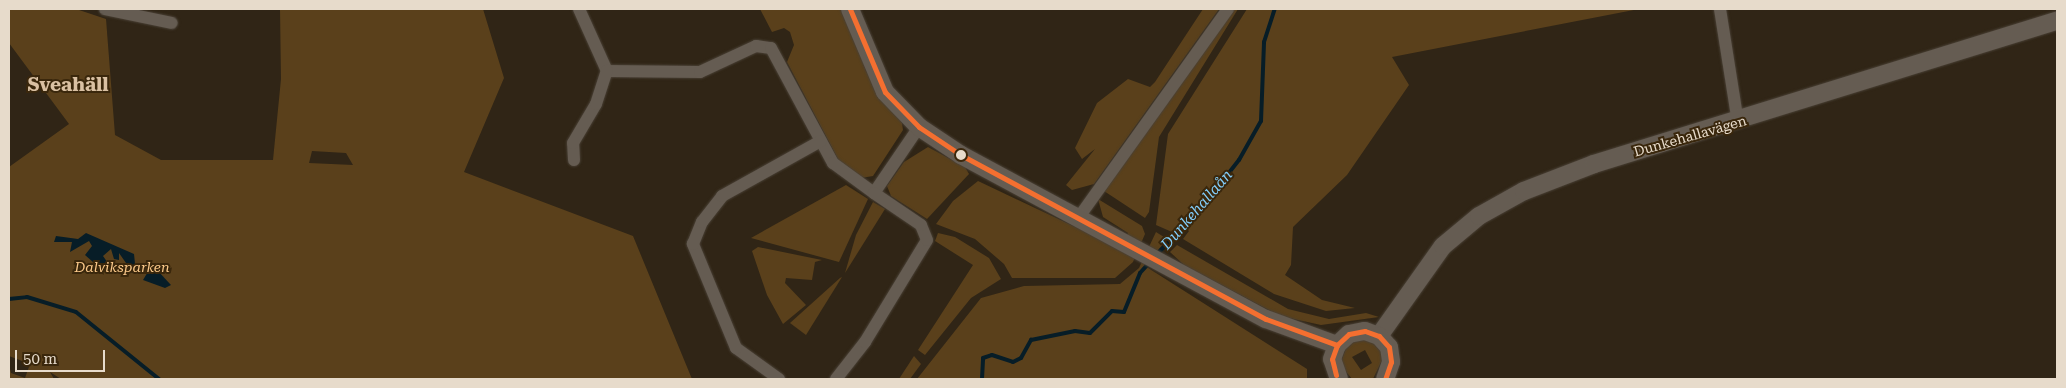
<!DOCTYPE html>
<meta charset="utf-8">
<style>
body{margin:0}
#map{position:relative;width:2066px;height:388px;overflow:hidden;background:#302516;font-family:"Roboto Serif",serif}
div>[style]{position:absolute}
.green>*{inset:0;background:#5a401b}
.water>*{inset:0;background:#071d27}
.stream>*{height:4px;margin:-2px;padding:0 2px;transform-origin:2px;border-radius:2px;background:#071d27}
.roads{filter:drop-shadow(0 0 1px #494035) drop-shadow(0 0 1px #494035)}
.street>*{height:12px;margin:-6px;padding:0 6px;transform-origin:6px;border-radius:6px;background:#655c52}
.secondary>*{height:18px;margin:-9px;padding:0 9px;transform-origin:9px;border-radius:9px;background:#655c52}
.bus-1>*{height:5px;margin:-2.5px;padding:0 2.5px;transform-origin:2.5px;border-radius:2.5px;background:#f46f30}
.dots>*{width:14px;height:14px;translate:-50% -50%;box-sizing:border-box;border:2px solid #3a270c;border-radius:50%}
span{translate:-50% -50%;white-space:nowrap;text-align:center;line-height:1.15;-webkit-text-stroke:4px #3a270c;paint-order:stroke}
.street-label{font-size:14px;color:#e7dbcb}
.park-label{font-size:14px;color:#fbc98a;font-style:italic}
.water-label{font-size:15px;color:#83cffc;font-style:italic}
.district-label{font-size:19px;color:#dac1a3;font-weight:700}
.frame{position:absolute;inset:0;border:10px solid #e7dbcb;pointer-events:none}
.scale{position:absolute;left:15px;top:350px;width:90px;height:22px;box-sizing:border-box;border:2px solid #e7dbcb;border-top:0;padding-left:6px;font-size:15px;line-height:18px;white-space:nowrap;color:#e7dbcb;-webkit-text-stroke:4px #3a270c;paint-order:stroke}
</style>
<div id="map">
<div class="green">
<i style="clip-path:polygon(evenodd,9px 9px,76px 9px,106px 19px,115px 135px,161px 160px,273px 160px,281px 79px,280px 9px,483px 9px,504px 78px,464px 172px,633px 236px,692px 379px,61px 379px,50px 372px,54px 379px,9px 379px,9px 365px,11px 373px,25px 378px,30px 364px,9px 356px,9px 167px,69px 124px,9px 43px,9px 9px,312px 151px,346px 153px,353px 165px,309px 163px,312px 151px)"></i>
<i style="clip-path:polygon(760px 9px,846px 9px,866px 71px,902px 123px,903px 130px,873px 176px,861px 178px,839px 161px,787px 62px,794px 45px,790px 32px,784px 28px,772px 32px)"></i>
<i style="clip-path:polygon(1203px 9px,1219px 9px,1094px 184px,1072px 190px,1066px 185px,1095px 149px,1082px 159px,1075px 148px,1097px 103px,1128px 79px,1150px 87px,1155px 82px)"></i>
<i style="clip-path:polygon(1232px 9px,1238px 9px,1159px 137px,1149px 212px,1145px 218px,1104px 191px)"></i>
<i style="clip-path:polygon(1247px 9px,1639px 9px,1392px 57px,1409px 85px,1347px 175px,1293px 227px,1291px 265px,1285px 275px,1322px 300px,1355px 308px,1326px 311px,1274px 294px,1183px 239px,1189px 231px,1182px 224px,1172px 232px,1156px 225px,1168px 134px)"></i>
<i style="clip-path:polygon(928px 147px,965px 167px,969px 174px,927px 219px,891px 196px,887px 186px,904px 162px)"></i>
<i style="clip-path:polygon(978px 181px,1122px 249px,1128px 233px,1103px 217px,1098px 199px,1142px 226px,1145px 234px,1133px 262px,1115px 278px,1012px 278px,1004px 264px,975px 239px,936px 224px,953px 201px)"></i>
<i style="clip-path:polygon(846px 185px,868px 199px,839px 262px,751px 238px)"></i>
<i style="clip-path:polygon(873px 202px,885px 209px,845px 273px,856px 235px)"></i>
<i style="clip-path:polygon(1156px 232px,1167px 239px,1145px 266px,1307px 369px,1307px 379px,917px 379px,981px 298px,1024px 286px,1120px 284px,1139px 268px)"></i>
<i style="clip-path:polygon(938px 233px,955px 237px,989px 258px,1001px 279px,971px 298px,925px 355px,918px 350px,973px 265px,935px 241px)"></i>
<i style="clip-path:polygon(1177px 245px,1288px 309px,1329px 319px,1366px 313px,1379px 317px,1321px 325px,1280px 316px,1184px 265px,1170px 252px)"></i>
<i style="clip-path:polygon(758px 247px,822px 260px,815px 262px,812px 280px,786px 278px,785px 283px,806px 305px,783px 324px,767px 295px,752px 251px)"></i>
<i style="clip-path:polygon(842px 277px,806px 335px,790px 323px,840px 278px)"></i>
<i style="clip-path:polygon(evenodd,1362px 337px,1376px 342px,1384px 356px,1373px 379px,1352px 379px,1340px 364px,1348px 343px,1362px 337px,1365px 350px,1372px 363px,1361px 370px,1352px 357px,1365px 350px)"></i>
<i style="clip-path:polygon(914px 356px,921px 364px,910px 379px,899px 379px)"></i>
</div>
<div class="water">
<i style="clip-path:polygon(86px 233px,134px 254px,136px 273px,113px 270px,126px 263px,119px 253px,119px 260px,114px 259px,111px 249px,103px 256px,110px 266px,102px 270px,85px 255px,92px 246px,89px 241px,70px 252px,72px 242px,54px 242px,56px 236px,78px 239px)"></i>
<i style="clip-path:polygon(149px 270px,157px 270px,171px 285px,165px 288px,143px 280px)"></i>
</div>
<div class="stream">
<i style="left:1156px;top:255px;width:57px;rotate:-45deg"></i>
<i style="left:1196px;top:215px;width:70px;rotate:-52deg"></i>
<i style="left:1239px;top:160px;width:45px;rotate:-60.6deg"></i>
<i style="left:1261px;top:121px;width:79px;rotate:-87.8deg"></i>
<i style="left:1264px;top:42px;width:35px;rotate:-72deg"></i>
<i style="left:9px;top:299px;width:18px;rotate:-6deg"></i>
<i style="left:27px;top:297px;width:51px;rotate:17deg"></i>
<i style="left:76px;top:312px;width:107px;rotate:38.9deg"></i>
<i style="left:982px;top:379px;width:21px;rotate:-87deg"></i>
<i style="left:983px;top:358px;width:9px;rotate:-18deg"></i>
<i style="left:992px;top:355px;width:22px;rotate:18deg"></i>
<i style="left:1013px;top:362px;width:9px;rotate:-27deg"></i>
<i style="left:1021px;top:358px;width:21px;rotate:-61deg"></i>
<i style="left:1031px;top:340px;width:45px;rotate:-11.6deg"></i>
<i style="left:1075px;top:331px;width:15px;rotate:8deg"></i>
<i style="left:1090px;top:333px;width:31px;rotate:-45deg"></i>
<i style="left:1112px;top:311px;width:12px;rotate:5deg"></i>
<i style="left:1124px;top:312px;width:42px;rotate:-67.7deg"></i>
<i style="left:1140px;top:273px;width:15px;rotate:-48deg"></i>
</div>
<div class="roads">
<div class="street">
<i style="left:105px;top:9px;width:68px;rotate:11.8deg"></i>
<i style="left:579px;top:9px;width:68px;rotate:65.7deg"></i>
<i style="left:607px;top:71px;width:93px;rotate:0.6deg"></i>
<i style="left:700px;top:72px;width:62px;rotate:-24.9deg"></i>
<i style="left:756px;top:46px;width:15px;rotate:8deg"></i>
<i style="left:771px;top:48px;width:131px;rotate:61.7deg"></i>
<i style="left:833px;top:163px;width:51px;rotate:36.2deg"></i>
<i style="left:874px;top:193px;width:80px;rotate:-55.7deg"></i>
<i style="left:1720px;top:9px;width:115px;rotate:81deg"></i>
<i style="left:574px;top:160px;width:17px;rotate:-93deg"></i>
<i style="left:573px;top:143px;width:45px;rotate:-59.5deg"></i>
<i style="left:596px;top:104px;width:35px;rotate:-72deg"></i>
<i style="left:1079px;top:217px;width:256px;rotate:-54.4deg"></i>
<i style="left:779px;top:379px;width:53px;rotate:-144.2deg"></i>
<i style="left:736px;top:348px;width:113px;rotate:-112.5deg"></i>
<i style="left:693px;top:244px;width:24px;rotate:-68deg"></i>
<i style="left:702px;top:222px;width:33px;rotate:-52deg"></i>
<i style="left:722px;top:196px;width:113px;rotate:-29.1deg"></i>
<i style="left:836px;top:379px;width:47px;rotate:-51.9deg"></i>
<i style="left:865px;top:342px;width:119px;rotate:-58.7deg"></i>
<i style="left:927px;top:240px;width:16px;rotate:-112deg"></i>
<i style="left:921px;top:225px;width:57px;rotate:-145.8deg"></i>
</div>
<div class="secondary">
<i style="left:850px;top:9px;width:90px;rotate:67.1deg"></i>
<i style="left:885px;top:92px;width:49px;rotate:45.8deg"></i>
<i style="left:919px;top:127px;width:50px;rotate:33.7deg"></i>
<i style="left:961px;top:155px;width:346px;rotate:28.3deg"></i>
<i style="left:1266px;top:319px;width:76px;rotate:20.1deg"></i>
<i style="left:1379px;top:336px;width:110px;rotate:-54.6deg"></i>
<i style="left:1443px;top:246px;width:47px;rotate:-39.8deg"></i>
<i style="left:1479px;top:216px;width:51px;rotate:-29.1deg"></i>
<i style="left:1524px;top:191px;width:75px;rotate:-21.1deg"></i>
<i style="left:1594px;top:164px;width:485px;rotate:-17.2deg"></i>
<i style="left:1339px;top:379px;width:21px;rotate:-109deg"></i>
<i style="left:1332px;top:359px;width:15px;rotate:-70deg"></i>
<i style="left:1337px;top:345px;width:16px;rotate:-43deg"></i>
<i style="left:1349px;top:334px;width:16px;rotate:-11deg"></i>
<i style="left:1365px;top:331px;width:15px;rotate:20deg"></i>
<i style="left:1379px;top:336px;width:15px;rotate:48deg"></i>
<i style="left:1389px;top:347px;width:15px;rotate:82deg"></i>
<i style="left:1391px;top:362px;width:18px;rotate:109deg"></i>
</div>
</div>
<div class="bus-1">
<i style="left:850px;top:9px;width:90px;rotate:67.1deg"></i>
<i style="left:885px;top:92px;width:49px;rotate:45.8deg"></i>
<i style="left:919px;top:127px;width:50px;rotate:33.7deg"></i>
<i style="left:961px;top:155px;width:346px;rotate:28.3deg"></i>
<i style="left:1266px;top:319px;width:76px;rotate:20.1deg"></i>
<i style="left:1336px;top:375px;width:16px;rotate:-104deg"></i>
<i style="left:1332px;top:359px;width:15px;rotate:-70deg"></i>
<i style="left:1337px;top:345px;width:16px;rotate:-43deg"></i>
<i style="left:1349px;top:334px;width:16px;rotate:-11deg"></i>
<i style="left:1365px;top:331px;width:15px;rotate:20deg"></i>
<i style="left:1379px;top:336px;width:15px;rotate:48deg"></i>
<i style="left:1389px;top:347px;width:15px;rotate:82deg"></i>
<i style="left:1391px;top:362px;width:18px;rotate:109deg"></i>
</div>
<div class="dots">
<i style="left:961px;top:155px;background:#e7dbcb"></i>
</div>
<div class="street-label">
<span style="left:1690px;top:136px;rotate:-16deg">Dunkehallavägen</span>
</div>
<div class="park-label">
<span style="left:122px;top:267px">Dalviksparken</span>
</div>
<div class="water-label">
<span style="left:1197px;top:210px;rotate:-49deg">Dunkehallaån</span>
</div>
<div class="district-label">
<span style="left:68px;top:85px">Sveahäll</span>
</div>
<div class="frame"></div>
<div class="scale">50 m</div>
</div>
